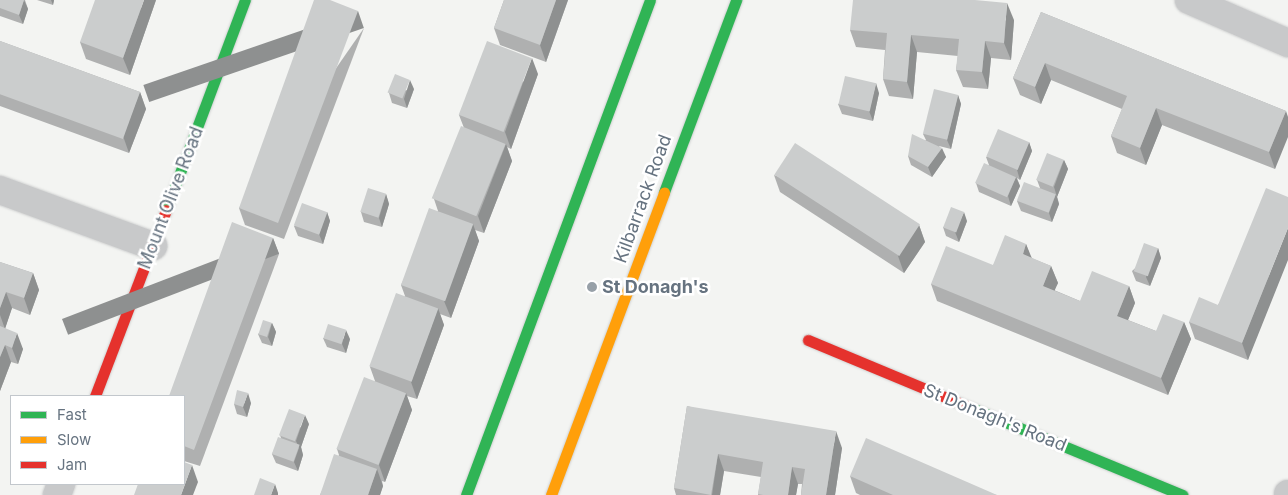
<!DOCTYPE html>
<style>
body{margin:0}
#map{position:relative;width:1288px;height:495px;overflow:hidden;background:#f3f4f2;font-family:Inter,sans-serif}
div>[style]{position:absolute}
.roads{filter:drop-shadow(0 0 1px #cfd0d0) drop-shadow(0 0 1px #cfd0d0)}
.street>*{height:28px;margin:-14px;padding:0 14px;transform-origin:14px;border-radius:14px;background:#c8c9ca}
.fast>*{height:11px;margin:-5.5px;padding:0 5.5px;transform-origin:5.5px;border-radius:5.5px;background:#30b455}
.slow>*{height:11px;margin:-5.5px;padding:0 5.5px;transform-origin:5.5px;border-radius:5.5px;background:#ff9f0a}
.jam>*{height:11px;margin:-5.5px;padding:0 5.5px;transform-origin:5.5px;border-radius:5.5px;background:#e5322d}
.wall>*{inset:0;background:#afb0b0}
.shaded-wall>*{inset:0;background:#8e9090;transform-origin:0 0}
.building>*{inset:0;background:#cbcdcd;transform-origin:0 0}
.dots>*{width:14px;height:14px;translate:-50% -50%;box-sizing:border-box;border:2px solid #fff;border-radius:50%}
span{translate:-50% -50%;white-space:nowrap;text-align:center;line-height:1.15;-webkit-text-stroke:5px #fff;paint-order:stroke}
.street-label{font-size:18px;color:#667380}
.poi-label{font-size:18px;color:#667380;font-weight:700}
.left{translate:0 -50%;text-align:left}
.legend{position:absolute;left:10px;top:395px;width:175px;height:90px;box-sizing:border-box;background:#fff;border:1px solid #c2c7cc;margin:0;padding:6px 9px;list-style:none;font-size:15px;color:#667380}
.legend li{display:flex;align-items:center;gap:10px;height:25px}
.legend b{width:25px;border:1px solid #c2c7cc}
</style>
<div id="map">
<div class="roads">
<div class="street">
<i style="left:1189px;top:0;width:108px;rotate:23.5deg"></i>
<i style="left:0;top:190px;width:163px;rotate:20.1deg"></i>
<i style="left:57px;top:495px;width:12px;rotate:-70deg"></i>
<i style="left:1288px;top:495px;width:1px;rotate:-90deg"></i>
</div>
<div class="fast">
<i style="left:664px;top:192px;width:205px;rotate:-69.4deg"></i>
<i style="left:166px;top:210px;width:224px;rotate:-69.4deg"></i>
<i style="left:969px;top:407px;width:231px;rotate:22.4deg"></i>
<i style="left:466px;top:495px;width:528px;rotate:-69.61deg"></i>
</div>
<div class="slow">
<i style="left:551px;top:495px;width:323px;rotate:-69.5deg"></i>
</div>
<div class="jam">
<i style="left:808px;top:340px;width:174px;rotate:22.6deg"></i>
<i style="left:95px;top:396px;width:199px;rotate:-69.1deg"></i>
</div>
</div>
<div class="wall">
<i style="clip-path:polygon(0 0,25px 0,28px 9px,23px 24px,0 16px)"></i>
<i style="clip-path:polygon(37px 0,54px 0,53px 5px)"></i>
<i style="clip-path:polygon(156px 0,130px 75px,86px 59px,80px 42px)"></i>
<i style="clip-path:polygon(504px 0,568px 0,546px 62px,500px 45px,494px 28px)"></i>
<i style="clip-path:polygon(1041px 12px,1286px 111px,1275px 169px,1162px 125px,1146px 165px,1117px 153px,1111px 136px,1122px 109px,1051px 80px,1041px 104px,1020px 95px,1013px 78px)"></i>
<i style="clip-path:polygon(1014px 20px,1011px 60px,991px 58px,988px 89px,963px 87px,956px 70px,958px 56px,917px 52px,913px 99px,889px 96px,883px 79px,885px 50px,856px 47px,850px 30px)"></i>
<i style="clip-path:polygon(364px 28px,284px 239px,245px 225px,239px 208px)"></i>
<i style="clip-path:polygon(0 41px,140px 92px,146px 109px,129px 153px,0 106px)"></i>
<i style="clip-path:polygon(538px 74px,511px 149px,507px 147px,512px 161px,484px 233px,475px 230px,479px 241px,451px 318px,440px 314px,444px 325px,417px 399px,407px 396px,412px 410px,385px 482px,382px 481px,383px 486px,380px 495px,320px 495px,339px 455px,337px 449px,375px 381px,370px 367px,405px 296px,401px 285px,438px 211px,434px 199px,464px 128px,459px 115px)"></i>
<i style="clip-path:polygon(414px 89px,407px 108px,392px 103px,389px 93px)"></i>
<i style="clip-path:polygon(879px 93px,873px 121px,842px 114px,838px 104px)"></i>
<i style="clip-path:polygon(958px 95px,961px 104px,951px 149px,939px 146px,946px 157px,932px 177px,911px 165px,908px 156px,926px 140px,923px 134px)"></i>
<i style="clip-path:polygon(1029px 142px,1032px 151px,1020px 180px,1017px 178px,1020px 186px,1011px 206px,979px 192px,976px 183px,989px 165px,986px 157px)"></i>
<i style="clip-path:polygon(1064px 160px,1068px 169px,1057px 197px,1057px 196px,1059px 204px,1052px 222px,1021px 211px,1017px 201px,1040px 188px,1037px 180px)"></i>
<i style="clip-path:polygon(774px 175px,919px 225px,925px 242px,904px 273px,780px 192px)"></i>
<i style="clip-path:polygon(386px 194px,389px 204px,382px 227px,364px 222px,361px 212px)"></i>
<i style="clip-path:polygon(1288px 197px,1248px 360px,1195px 339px,1189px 322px,1218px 305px)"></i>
<i style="clip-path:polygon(327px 212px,330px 221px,323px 244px,298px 236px,294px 226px)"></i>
<i style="clip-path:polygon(967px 221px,959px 242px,946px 236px,943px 227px)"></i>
<i style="clip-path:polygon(273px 238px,279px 254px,200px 466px,184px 461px,184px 396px)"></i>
<i style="clip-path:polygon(1026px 244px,1031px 258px,1051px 266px,1058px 283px,1054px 290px,1080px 301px,1129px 286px,1135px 303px,1128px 320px,1156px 331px,1184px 322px,1191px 339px,1168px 395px,937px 301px,931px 284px,993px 265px)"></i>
<i style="clip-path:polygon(1158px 248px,1161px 258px,1150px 286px,1136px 281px,1132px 271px)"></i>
<i style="clip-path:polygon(0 262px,33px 273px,39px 290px,30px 315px,12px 308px,5px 328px,23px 349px,18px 364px,11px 362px,0 391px)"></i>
<i style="clip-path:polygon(272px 323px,276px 332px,272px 346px,262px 343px,258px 334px)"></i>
<i style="clip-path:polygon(323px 338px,350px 339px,346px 353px,327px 347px)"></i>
<i style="clip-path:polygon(251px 403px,247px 417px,237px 414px,234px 404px)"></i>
<i style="clip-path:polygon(687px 406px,842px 448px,835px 495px,801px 495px,802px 484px,798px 484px,796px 495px,758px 495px,761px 477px,724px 471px,720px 495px,676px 495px,674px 488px)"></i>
<i style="clip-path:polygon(309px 424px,301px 447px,303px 455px,298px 471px,276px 463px,272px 454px,281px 438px,280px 435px)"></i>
<i style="clip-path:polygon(850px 476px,997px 495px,860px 495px,856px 493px)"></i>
</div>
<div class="shaded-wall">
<i style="clip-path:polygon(24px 0,28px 9px,23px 24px,19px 15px)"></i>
<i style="clip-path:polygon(51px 0,54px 0,53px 5px)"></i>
<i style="clip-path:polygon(144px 0,156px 0,130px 75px,123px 58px)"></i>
<i style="clip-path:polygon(556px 0,568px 0,546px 62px,540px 45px)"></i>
<i style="clip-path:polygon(1007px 3px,1014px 20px,1011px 60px,1004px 43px)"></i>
<i style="left:358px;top:11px;width:18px;height:227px;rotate:71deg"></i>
<i style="clip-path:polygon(911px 35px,917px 52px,913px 99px,907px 82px)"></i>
<i style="clip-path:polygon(985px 41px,991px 58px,988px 89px,982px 72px)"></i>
<i style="clip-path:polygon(532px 58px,538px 74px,511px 149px,505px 132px)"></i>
<i style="clip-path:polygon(1045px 63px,1051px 80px,1041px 104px,1035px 87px)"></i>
<i style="clip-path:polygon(410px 80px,414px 89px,407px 108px,404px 99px)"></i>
<i style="clip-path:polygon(876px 83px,879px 93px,873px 121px,869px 111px)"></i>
<i style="clip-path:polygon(140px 92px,146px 109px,129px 153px,123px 136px)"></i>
<i style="clip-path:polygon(958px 95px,961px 104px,951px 149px,947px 140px)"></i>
<i style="clip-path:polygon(1156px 108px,1162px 125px,1146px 165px,1140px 148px)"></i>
<i style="clip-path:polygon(1286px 111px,1288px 117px,1288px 137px,1275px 169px,1269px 152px)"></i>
<i style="clip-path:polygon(1029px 142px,1032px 151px,1020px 180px,1017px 170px)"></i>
<i style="clip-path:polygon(506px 144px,512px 161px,484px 233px,478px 216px)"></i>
<i style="clip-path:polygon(942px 148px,946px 157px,932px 177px,928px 167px)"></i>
<i style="clip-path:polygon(1064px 160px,1068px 169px,1057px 197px,1054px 187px)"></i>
<i style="clip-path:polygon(1016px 177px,1020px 186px,1011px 206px,1008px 196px)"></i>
<i style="clip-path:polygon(386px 194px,389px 204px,382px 227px,379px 218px)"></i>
<i style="clip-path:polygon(1056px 194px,1059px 204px,1052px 222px,1049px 213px)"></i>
<i style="clip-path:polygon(327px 212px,330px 221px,323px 244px,319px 234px)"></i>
<i style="clip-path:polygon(964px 212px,967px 221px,959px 242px,955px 232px)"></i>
<i style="clip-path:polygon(473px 224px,479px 241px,451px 318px,444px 301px)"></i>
<i style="clip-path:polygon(919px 225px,925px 242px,904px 273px,898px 256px)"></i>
<i style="clip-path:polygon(1288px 228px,1288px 260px,1248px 360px,1242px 343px)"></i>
<i style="left:273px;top:238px;width:17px;height:226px;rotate:69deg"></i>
<i style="clip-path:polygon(1026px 244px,1033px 261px,1023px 254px)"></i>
<i style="clip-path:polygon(1158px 248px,1161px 258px,1150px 286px,1146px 277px)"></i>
<i style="clip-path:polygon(1051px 266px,1058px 283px,1049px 303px,1043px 286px)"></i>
<i style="clip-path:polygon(33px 273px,39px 290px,30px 315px,24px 298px)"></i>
<i style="clip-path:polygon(1129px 286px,1135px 303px,1123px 332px,1117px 316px)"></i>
<i style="clip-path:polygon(6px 292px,12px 308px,5px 329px,0 315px,0 308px)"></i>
<i style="clip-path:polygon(438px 308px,444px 325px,417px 399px,411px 382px)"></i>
<i style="clip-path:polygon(1184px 322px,1191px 339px,1168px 395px,1161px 378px)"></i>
<i style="clip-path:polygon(272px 323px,276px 332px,272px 346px,268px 337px)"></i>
<i style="clip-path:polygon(346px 330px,350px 339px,346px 353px,342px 344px)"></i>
<i style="clip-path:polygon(17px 333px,23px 349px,18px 364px,12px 348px)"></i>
<i style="clip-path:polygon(5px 345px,11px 362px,0 391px,0 357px)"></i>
<i style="clip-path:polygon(248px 393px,251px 403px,247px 417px,243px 407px)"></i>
<i style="clip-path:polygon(406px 393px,412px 410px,385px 482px,379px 465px)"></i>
<i style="clip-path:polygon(305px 415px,309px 424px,301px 447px,303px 455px,298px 471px,294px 462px,299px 448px,296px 441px)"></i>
<i style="clip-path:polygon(836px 431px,842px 448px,835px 495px,826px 495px)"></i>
<i style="clip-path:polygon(718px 454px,724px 471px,720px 495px,712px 495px)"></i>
<i style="clip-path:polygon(192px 465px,198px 482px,193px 495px,181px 495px)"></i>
<i style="clip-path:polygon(792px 467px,798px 484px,796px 495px,788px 495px)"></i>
<i style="clip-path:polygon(377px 469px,383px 486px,380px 495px,368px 495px)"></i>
<i style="clip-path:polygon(275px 484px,278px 493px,278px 495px,271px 495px)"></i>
</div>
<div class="building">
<i style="clip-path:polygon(0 0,24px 0,19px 15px,0 8px)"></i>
<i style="clip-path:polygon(95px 0,144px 0,123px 58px,80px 42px)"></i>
<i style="clip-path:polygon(314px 0,330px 0,358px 11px,278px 223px,239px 208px)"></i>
<i style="clip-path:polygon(504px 0,556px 0,540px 45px,494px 28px)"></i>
<i style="clip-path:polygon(853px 0,975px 0,1007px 3px,1004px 43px,985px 41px,982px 72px,956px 70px,959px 39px,911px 35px,907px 82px,883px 79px,887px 33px,850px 30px)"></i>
<i style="clip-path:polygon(1041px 12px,1286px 111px,1269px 152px,1156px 108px,1140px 148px,1111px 136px,1127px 96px,1045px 63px,1035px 87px,1013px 78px)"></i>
<i style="left:0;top:41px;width:149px;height:50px;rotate:20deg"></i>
<i style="left:487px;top:41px;width:48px;height:79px;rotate:21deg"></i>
<i style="left:395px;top:74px;width:16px;height:20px;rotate:22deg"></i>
<i style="left:845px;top:76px;width:32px;height:29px;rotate:13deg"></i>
<i style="left:934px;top:89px;width:25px;height:46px;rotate:14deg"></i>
<i style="left:461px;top:126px;width:48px;height:78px;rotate:22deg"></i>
<i style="left:998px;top:129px;width:34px;height:30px;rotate:23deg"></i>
<i style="clip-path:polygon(912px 134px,942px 148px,928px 167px,908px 156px)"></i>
<i style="left:795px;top:143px;width:149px;height:38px;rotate:33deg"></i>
<i style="left:1047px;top:153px;width:18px;height:29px;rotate:22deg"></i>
<i style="left:984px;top:163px;width:35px;height:22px;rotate:24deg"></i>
<i style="left:1024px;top:182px;width:34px;height:20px;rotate:21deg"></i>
<i style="left:368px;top:188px;width:19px;height:25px;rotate:18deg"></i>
<i style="clip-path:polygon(1266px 188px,1288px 197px,1288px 228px,1242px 343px,1189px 322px,1199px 297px,1218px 305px)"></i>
<i style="left:302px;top:203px;width:27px;height:24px;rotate:20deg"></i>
<i style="left:951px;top:207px;width:14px;height:22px;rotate:21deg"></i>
<i style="left:429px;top:208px;width:47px;height:82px;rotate:20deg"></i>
<i style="clip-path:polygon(232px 222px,273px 238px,194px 450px,184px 446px,184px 396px,169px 396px)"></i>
<i style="clip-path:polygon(1005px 235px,1026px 244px,1023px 254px,1051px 266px,1043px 286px,1080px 301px,1092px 271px,1129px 286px,1117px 316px,1156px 331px,1163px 314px,1184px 322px,1161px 378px,931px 284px,946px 246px,993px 265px)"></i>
<i style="left:1144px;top:243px;width:15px;height:30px;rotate:20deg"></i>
<i style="clip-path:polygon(0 262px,33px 273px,24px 298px,6px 292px,0 308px)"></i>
<i style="left:396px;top:293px;width:45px;height:78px;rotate:20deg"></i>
<i style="left:263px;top:320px;width:9px;height:15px;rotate:18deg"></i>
<i style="left:328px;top:324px;width:19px;height:15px;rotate:18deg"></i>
<i style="clip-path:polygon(0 326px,17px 333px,12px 348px,5px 345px,0 357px)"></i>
<i style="left:364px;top:377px;width:45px;height:77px;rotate:21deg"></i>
<i style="clip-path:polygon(237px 390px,248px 393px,243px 407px,234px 404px)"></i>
<i style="clip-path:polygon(687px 406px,836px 431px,826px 495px,801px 495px,805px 469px,792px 467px,788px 495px,763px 495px,758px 494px,763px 462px,718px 454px,711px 495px,674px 488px)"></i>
<i style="left:289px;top:409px;width:17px;height:28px;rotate:21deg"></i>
<i style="left:278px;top:437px;width:23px;height:18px;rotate:20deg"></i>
<i style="clip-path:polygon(866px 438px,997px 495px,893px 495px,850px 476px)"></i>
<i style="clip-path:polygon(334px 454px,377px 469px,368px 495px,320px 495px)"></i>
<i style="clip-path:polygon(184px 462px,192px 465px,181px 495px,134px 495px,138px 484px,184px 484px)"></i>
<i style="clip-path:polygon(260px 478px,275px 484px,271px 495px,254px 495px)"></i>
</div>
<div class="dots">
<i style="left:592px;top:287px;background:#97a0a8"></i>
</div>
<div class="street-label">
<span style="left:171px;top:198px;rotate:-69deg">Mount Olive Road</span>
<span style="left:643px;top:199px;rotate:-70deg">Kilbarrack Road</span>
<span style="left:995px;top:418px;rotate:22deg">St Donagh's Road</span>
</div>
<div class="poi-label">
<span class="left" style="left:602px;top:287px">St Donagh's</span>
</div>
<ul class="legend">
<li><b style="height:6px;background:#30b455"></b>Fast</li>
<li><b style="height:6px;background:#ff9f0a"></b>Slow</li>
<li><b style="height:6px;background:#e5322d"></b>Jam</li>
</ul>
</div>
